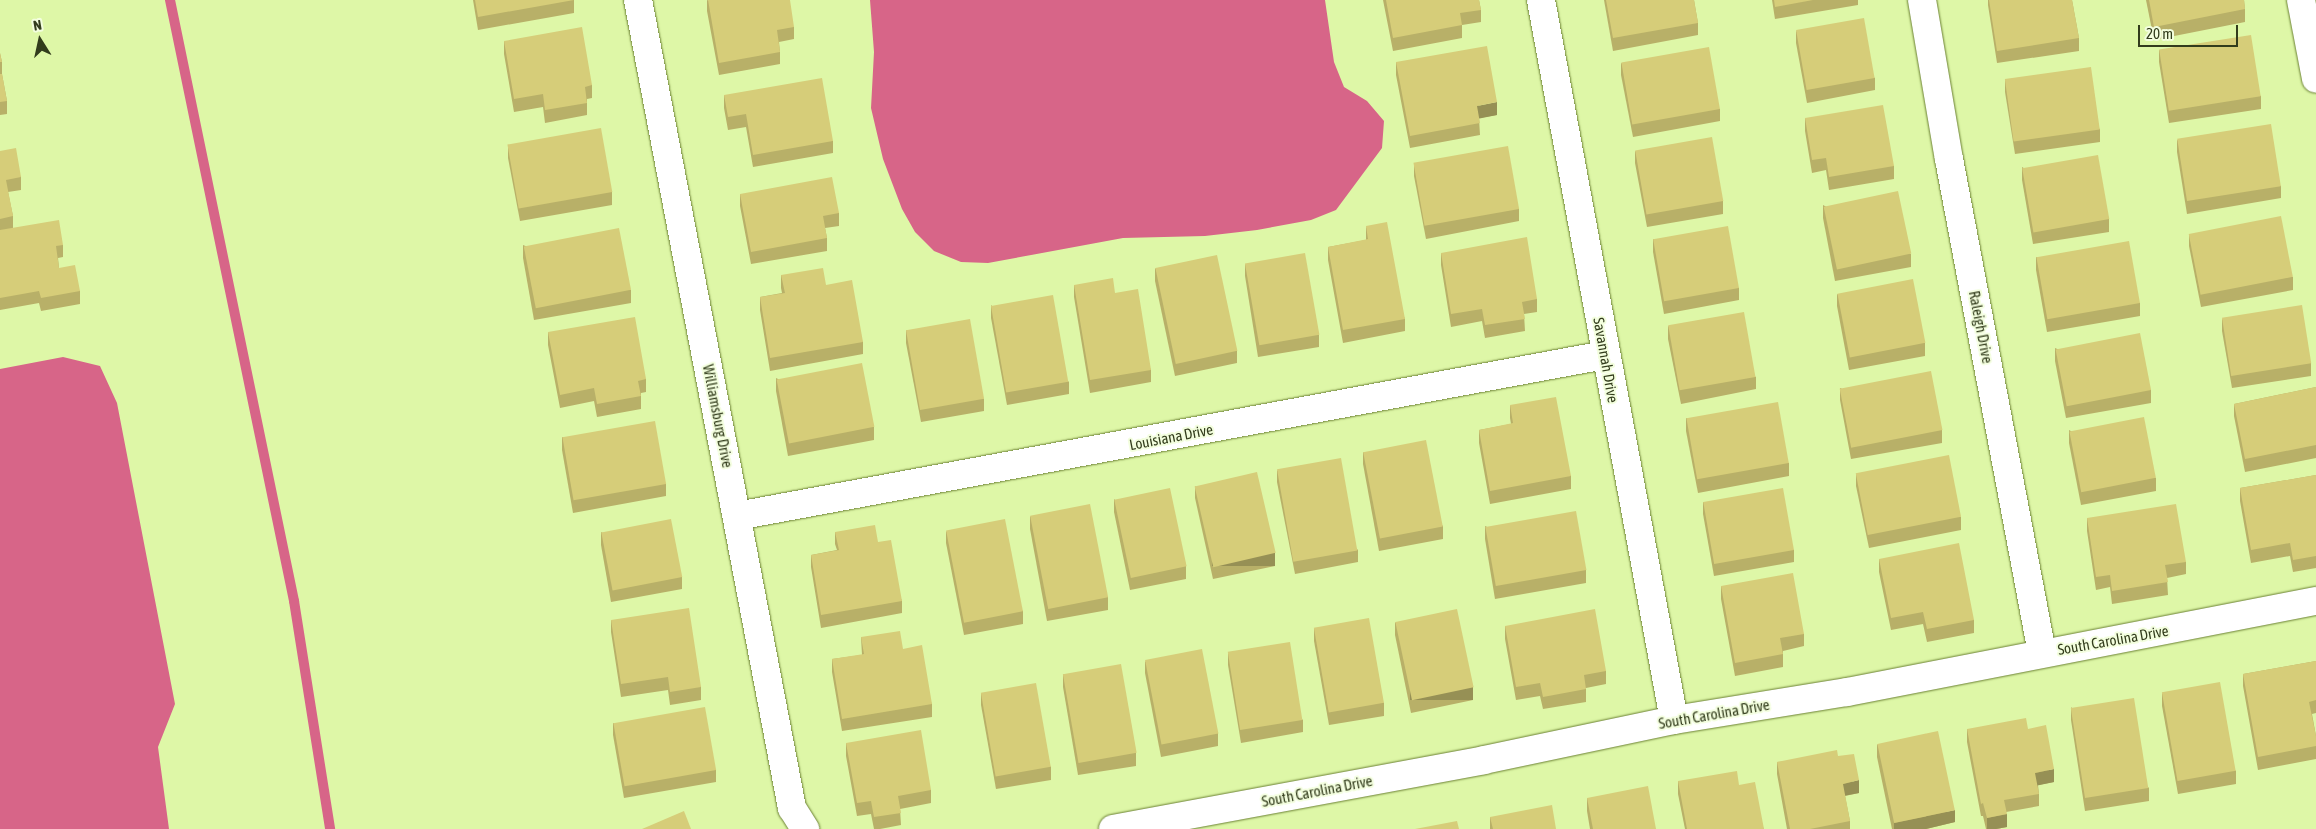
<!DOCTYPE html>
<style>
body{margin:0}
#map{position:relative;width:2316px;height:829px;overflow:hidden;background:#def7a7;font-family:"Asap Condensed",sans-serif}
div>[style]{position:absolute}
.water>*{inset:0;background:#d76588}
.stream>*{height:10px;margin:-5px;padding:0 5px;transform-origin:5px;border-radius:5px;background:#d76588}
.roads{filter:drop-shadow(0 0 1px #6b8134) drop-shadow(0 0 1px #6b8134)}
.minor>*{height:28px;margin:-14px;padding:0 14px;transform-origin:14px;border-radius:14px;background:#fff}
.wall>*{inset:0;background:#b8b068}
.shaded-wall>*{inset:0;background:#969055;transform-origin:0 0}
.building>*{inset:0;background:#d6cd79;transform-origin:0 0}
span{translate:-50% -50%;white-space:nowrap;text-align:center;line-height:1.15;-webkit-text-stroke:4px #f3fede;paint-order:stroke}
.street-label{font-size:15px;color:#323c1c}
.north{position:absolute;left:15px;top:15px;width:50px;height:50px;-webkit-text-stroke:4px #f3fede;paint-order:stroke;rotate:350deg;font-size:14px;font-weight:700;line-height:20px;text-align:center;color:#323c1c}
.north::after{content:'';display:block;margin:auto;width:18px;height:22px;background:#323c1c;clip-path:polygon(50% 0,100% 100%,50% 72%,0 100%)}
.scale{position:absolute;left:2138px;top:25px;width:100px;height:22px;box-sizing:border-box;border:2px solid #323c1c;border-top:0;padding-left:6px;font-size:15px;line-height:18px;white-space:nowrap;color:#323c1c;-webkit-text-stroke:4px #f3fede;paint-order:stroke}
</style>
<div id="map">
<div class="water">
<i style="clip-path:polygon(870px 0,1325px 0,1334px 62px,1344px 87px,1367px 101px,1384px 121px,1382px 148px,1336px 210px,1311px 220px,1257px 230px,1205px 236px,1123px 238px,988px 263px,961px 262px,934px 251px,915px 232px,902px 209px,883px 159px,871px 108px,874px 52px)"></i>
<i style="clip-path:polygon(63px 357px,100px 366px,117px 403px,175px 704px,158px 747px,169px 829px,0 829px,0 369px)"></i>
</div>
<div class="stream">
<i style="left:170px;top:0;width:614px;rotate:78.34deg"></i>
<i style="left:294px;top:601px;width:231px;rotate:81deg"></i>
</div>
<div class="roads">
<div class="minor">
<i style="left:638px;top:0;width:823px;rotate:79.21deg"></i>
<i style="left:792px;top:808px;width:25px;rotate:58deg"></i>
<i style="left:1541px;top:0;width:732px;rotate:79.53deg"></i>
<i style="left:1922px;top:0;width:161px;rotate:80.4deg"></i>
<i style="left:1949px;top:159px;width:503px;rotate:79.34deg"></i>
<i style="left:2301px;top:0;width:80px;rotate:79.2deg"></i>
<i style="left:737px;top:516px;width:883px;rotate:-10.51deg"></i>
<i style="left:1113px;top:829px;width:377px;rotate:-10.5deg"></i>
<i style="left:1484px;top:760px;width:194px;rotate:-11.9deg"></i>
<i style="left:1674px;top:720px;width:175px;rotate:-9.2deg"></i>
<i style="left:1847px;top:692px;width:478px;rotate:-11deg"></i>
</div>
</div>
<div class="wall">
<i style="clip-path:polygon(473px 0,574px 0,574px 13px,478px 30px)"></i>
<i style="clip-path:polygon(707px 0,794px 27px,794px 39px,779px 42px,780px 52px,780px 64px,719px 75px,707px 11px)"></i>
<i style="clip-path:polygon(1383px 0,1479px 0,1481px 10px,1481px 22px,1462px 25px,1462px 38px,1393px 51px)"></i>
<i style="clip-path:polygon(1604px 0,1694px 0,1698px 23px,1698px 35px,1613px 51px)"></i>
<i style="clip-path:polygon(1772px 0,1858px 0,1858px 5px,1775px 19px)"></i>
<i style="clip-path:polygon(1988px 0,2072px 0,2079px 38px,2079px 51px,1997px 63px,1988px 5px)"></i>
<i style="clip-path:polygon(2146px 0,2244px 0,2245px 9px,2245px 22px,2154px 40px)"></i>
<i style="clip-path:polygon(1796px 31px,1875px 78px,1875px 90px,1807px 103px,1796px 43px)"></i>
<i style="clip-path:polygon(504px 41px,592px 85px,592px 98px,587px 99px,587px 115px,545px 123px,543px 107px,514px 112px,504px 54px)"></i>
<i style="clip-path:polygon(2159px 50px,2261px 96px,2261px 109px,2169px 123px,2159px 62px)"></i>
<i style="clip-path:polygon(0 53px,2px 62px,2px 74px,7px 101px,7px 114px,0 115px)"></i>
<i style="clip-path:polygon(1396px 62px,1497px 115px,1479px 118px,1480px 135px,1410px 148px,1396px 75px)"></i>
<i style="clip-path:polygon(1621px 63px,1720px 109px,1720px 121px,1633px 137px,1621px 75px)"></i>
<i style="clip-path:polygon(2005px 80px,2100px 129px,2100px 142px,2015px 154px,2005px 92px)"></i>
<i style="clip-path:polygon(724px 95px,833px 141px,833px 153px,753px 167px,746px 127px,728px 130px,724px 108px)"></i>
<i style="clip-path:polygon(1805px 118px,1894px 166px,1894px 179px,1829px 190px,1826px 170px,1812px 173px,1805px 131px)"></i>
<i style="clip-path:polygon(2177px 140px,2281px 186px,2281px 198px,2187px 214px,2177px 152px)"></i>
<i style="clip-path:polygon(508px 145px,612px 192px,612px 205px,520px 221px,508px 158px)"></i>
<i style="clip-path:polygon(0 151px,21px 177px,21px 190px,8px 192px,13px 216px,13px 228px,63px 245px,63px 257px,58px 258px,59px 268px,80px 291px,80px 304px,41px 311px,39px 303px,0 310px)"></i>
<i style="clip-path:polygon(1635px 151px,1723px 201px,1723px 214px,1647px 227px,1635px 163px)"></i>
<i style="clip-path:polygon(1414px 164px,1519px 209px,1519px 221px,1426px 239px,1414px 176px)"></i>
<i style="clip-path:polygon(2022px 167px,2109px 219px,2109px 232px,2033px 244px,2022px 180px)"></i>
<i style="clip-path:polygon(740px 194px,839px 213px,839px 226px,825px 228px,827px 238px,827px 251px,751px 264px,740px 206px)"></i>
<i style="clip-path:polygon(1823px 205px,1911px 254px,1911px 267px,1835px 281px,1823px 218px)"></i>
<i style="clip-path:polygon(1366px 226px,1405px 319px,1405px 331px,1343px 343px,1328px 260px,1328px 247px,1366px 240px)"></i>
<i style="clip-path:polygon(2189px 234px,2293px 277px,2293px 290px,2201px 307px,2189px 246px)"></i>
<i style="clip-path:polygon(1653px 239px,1739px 288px,1739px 300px,1664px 314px,1653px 252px)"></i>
<i style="clip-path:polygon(523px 245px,631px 290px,631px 303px,534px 320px,523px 258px)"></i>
<i style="clip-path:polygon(1441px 253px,1537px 299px,1537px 312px,1524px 314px,1525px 331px,1485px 338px,1482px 321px,1451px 327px,1441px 265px)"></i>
<i style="clip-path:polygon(2036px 257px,2140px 303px,2140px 316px,2047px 332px,2036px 270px)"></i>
<i style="clip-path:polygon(1245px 264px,1319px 335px,1319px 347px,1258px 357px,1245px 276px)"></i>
<i style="clip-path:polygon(1155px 268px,1237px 351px,1237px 363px,1175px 376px,1155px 281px)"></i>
<i style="clip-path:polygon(781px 275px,826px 285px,863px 342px,863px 354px,770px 371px,760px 310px,760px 297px,782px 293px,781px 288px)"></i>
<i style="clip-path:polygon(1074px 285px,1115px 293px,1151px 370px,1151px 382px,1090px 393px,1074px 297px)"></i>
<i style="clip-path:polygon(1837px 294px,1925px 343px,1925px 356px,1849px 370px,1837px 306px)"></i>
<i style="clip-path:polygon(991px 305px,1069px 382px,1069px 394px,1007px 405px,991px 318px)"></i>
<i style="clip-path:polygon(2222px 319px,2311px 363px,2311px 376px,2232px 388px,2222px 331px)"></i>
<i style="clip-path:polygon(1668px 326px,1756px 377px,1756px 389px,1681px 404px,1668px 339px)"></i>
<i style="clip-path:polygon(906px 330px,984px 399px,984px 411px,921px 422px,906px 343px)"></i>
<i style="clip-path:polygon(548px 332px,646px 379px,646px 392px,641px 393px,641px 409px,597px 417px,594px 401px,560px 408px,548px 345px)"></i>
<i style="clip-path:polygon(2055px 348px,2151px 390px,2151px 403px,2066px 418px,2055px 361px)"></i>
<i style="clip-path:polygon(776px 378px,874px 427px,874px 440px,788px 456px,776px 391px)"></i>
<i style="clip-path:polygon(2316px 387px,2316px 458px,2245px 472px,2234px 416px,2234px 404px)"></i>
<i style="clip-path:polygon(1840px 388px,1942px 430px,1942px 443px,1851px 459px,1840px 400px)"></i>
<i style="clip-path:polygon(1510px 405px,1571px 476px,1571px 489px,1490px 504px,1479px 443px,1479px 430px,1511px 424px,1510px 418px)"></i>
<i style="clip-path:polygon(1686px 418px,1789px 463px,1789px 476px,1698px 493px,1686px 431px)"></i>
<i style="clip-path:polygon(2069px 430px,2156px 478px,2156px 491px,2081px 505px,2069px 443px)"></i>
<i style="clip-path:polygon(562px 437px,666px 484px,666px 496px,573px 513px,562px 450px)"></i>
<i style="clip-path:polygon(1363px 452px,1443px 526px,1443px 539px,1379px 551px,1363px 464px)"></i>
<i style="clip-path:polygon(1277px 470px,1358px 550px,1358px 562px,1295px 574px,1277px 482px)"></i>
<i style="clip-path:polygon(1856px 474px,1961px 517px,1961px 530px,1869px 548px,1856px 486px)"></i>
<i style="clip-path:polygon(2316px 475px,2316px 568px,2293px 572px,2290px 556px,2251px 563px,2240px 501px,2240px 488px)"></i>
<i style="clip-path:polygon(1195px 486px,1275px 566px,1213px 579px,1195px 498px)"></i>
<i style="clip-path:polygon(1114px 499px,1186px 566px,1186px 579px,1130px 590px,1114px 512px)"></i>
<i style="clip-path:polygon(1703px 502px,1794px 550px,1794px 562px,1714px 576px,1703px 514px)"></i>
<i style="clip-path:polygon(1030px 516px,1108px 597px,1108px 610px,1047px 621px,1030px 529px)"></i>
<i style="clip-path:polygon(2087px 518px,2186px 562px,2186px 574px,2167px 578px,2168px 595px,2112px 604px,2110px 587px,2096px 590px,2087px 531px)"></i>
<i style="clip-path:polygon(1485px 526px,1586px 570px,1586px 583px,1495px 599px,1485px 539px)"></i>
<i style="clip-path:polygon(946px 531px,1023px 611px,1023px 624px,964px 635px,946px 543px)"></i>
<i style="clip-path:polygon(601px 532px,682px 577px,682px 589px,611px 602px,601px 545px)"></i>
<i style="clip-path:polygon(835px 532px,878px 542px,902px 601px,902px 613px,821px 628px,811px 567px,811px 555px,837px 550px,835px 544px)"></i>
<i style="clip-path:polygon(1879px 559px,1974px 620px,1974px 633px,1927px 642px,1923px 624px,1891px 630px,1879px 572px)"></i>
<i style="clip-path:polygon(1721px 586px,1804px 634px,1804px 646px,1783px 651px,1783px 667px,1735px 676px,1721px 599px)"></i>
<i style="clip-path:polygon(611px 620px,701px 687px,701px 700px,670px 705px,668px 690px,621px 697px,611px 632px)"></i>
<i style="clip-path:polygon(1395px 622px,1473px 700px,1411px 713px,1395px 635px)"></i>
<i style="clip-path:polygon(1505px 626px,1606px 671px,1606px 684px,1586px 688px,1586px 702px,1543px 709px,1540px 696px,1516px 700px,1505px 639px)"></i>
<i style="clip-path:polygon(1314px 628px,1384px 703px,1384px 716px,1329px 725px,1314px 641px)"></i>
<i style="clip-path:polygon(861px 637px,903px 649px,932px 704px,932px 717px,842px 731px,832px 672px,832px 659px,862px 655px)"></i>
<i style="clip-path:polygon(1228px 653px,1303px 720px,1303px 732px,1241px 743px,1228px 665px)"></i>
<i style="clip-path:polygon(1145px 661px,1218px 733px,1218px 746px,1161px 757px,1145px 673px)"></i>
<i style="clip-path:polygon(2316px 661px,2316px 713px,2312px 714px,2316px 736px,2316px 759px,2258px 770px,2243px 686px,2243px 674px)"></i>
<i style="clip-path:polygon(1063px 674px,1136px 753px,1136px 766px,1078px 775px,1063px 687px)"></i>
<i style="clip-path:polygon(981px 693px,1051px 767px,1051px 780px,996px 789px,981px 705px)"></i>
<i style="clip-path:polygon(2162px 693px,2236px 771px,2236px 784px,2178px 794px,2162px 706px)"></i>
<i style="clip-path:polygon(2071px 707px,2149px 788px,2149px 801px,2085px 811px,2071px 720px)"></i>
<i style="clip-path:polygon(613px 723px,716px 770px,716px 782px,624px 798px,613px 735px)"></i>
<i style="clip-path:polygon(1967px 729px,2028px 729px,2054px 782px,2038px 785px,2039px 794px,2039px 806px,2006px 812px,2007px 827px,1996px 829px,1986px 829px,1983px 816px,1981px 816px,1967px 742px)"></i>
<i style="clip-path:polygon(846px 743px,931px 790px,931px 803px,900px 809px,901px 825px,880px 829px,874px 829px,871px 814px,857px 816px,846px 756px)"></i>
<i style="clip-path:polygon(1877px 744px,1955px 822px,1926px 829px,1892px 829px,1877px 757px)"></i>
<i style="clip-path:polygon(1838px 756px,1859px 793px,1845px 796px,1850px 821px,1850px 829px,1787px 829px,1777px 774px,1777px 762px)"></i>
<i style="clip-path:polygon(1678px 781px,1739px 785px,1764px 829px,1685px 829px,1678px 794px)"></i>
<i style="clip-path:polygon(1587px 798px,1656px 829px,1590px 829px,1587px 811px)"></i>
<i style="clip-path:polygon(1490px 817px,1556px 829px,1490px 829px)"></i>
</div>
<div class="shaded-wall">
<i style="clip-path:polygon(1497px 102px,1497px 115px,1477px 119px,1477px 106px)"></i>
<i style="left:1275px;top:553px;width:13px;height:63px;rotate:90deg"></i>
<i style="left:1473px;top:687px;width:13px;height:63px;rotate:90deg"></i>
<i style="clip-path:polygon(2054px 769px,2054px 782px,2035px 786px,2035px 773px)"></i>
<i style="clip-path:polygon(1859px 780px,1859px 793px,1843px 796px,1843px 784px)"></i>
<i style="clip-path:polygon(1955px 810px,1955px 822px,1926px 829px,1894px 829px,1894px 823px)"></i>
<i style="clip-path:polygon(2007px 814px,2007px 827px,1996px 829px,1987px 829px,1987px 818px)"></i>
</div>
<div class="building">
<i style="clip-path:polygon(475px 0,574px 0,478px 17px)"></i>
<i style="clip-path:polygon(708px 0,790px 0,794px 27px,777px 30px,780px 52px,719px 63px)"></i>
<i style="clip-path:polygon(1386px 0,1479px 0,1481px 10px,1460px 13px,1462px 25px,1393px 38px)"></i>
<i style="clip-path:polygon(1606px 0,1694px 0,1698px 23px,1613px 38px)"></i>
<i style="clip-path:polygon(1774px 0,1813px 0,1775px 7px)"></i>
<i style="clip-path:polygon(1989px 0,2072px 0,2079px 38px,1997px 51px)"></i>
<i style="clip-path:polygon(2149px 0,2244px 0,2245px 9px,2154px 27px)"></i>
<i style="left:1864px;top:18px;width:61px;height:69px;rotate:80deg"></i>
<i style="clip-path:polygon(582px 27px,592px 85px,585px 87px,587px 103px,545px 110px,543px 94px,514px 99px,504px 41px)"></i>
<i style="left:2251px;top:35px;width:62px;height:93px;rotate:81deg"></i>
<i style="clip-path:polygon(1487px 46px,1497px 102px,1477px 106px,1480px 123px,1410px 136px,1396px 62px)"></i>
<i style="left:1709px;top:47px;width:63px;height:89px;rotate:80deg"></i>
<i style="clip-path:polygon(0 53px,2px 62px,0 62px)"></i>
<i style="left:2091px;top:67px;width:63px;height:87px;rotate:82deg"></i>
<i style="clip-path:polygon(0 74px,2px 74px,7px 101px,0 102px)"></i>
<i style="clip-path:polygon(822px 78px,833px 141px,753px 155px,746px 114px,728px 117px,724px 95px)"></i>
<i style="clip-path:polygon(1883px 105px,1894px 166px,1829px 177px,1826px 158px,1812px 160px,1805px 118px)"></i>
<i style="left:2271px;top:124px;width:63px;height:95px;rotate:81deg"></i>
<i style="left:601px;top:128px;width:65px;height:95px;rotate:80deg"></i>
<i style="left:1712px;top:137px;width:65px;height:78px;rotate:80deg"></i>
<i style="left:1508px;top:146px;width:64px;height:96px;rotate:80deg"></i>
<i style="clip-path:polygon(16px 148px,21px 177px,6px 180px,13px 216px,0 219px,0 151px)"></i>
<i style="left:2098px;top:155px;width:65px;height:77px;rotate:80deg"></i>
<i style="clip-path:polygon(832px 177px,839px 213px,823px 216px,827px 238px,751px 252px,740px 194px)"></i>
<i style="left:1898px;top:191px;width:64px;height:76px;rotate:78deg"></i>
<i style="left:2281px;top:216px;width:62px;height:94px;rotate:79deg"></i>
<i style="clip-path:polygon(59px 220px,63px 245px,56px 246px,59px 268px,75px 265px,80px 291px,41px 298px,39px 291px,0 298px,0 230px)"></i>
<i style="clip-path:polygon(1387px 222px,1405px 319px,1343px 330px,1328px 247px,1368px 239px,1366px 226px)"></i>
<i style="left:1728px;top:226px;width:63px;height:76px;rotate:80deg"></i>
<i style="left:619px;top:228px;width:63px;height:97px;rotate:79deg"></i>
<i style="clip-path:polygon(1527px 237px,1537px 299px,1522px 302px,1525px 319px,1485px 325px,1482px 309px,1451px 314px,1441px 253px)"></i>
<i style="left:2129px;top:241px;width:63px;height:94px;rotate:80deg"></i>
<i style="left:1305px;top:253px;width:83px;height:61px;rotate:80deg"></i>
<i style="left:1217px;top:255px;width:98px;height:63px;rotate:78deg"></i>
<i style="clip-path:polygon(823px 268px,826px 285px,852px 280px,863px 342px,770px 358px,760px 297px,785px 293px,781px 275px)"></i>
<i style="clip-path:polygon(1113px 278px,1115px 293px,1138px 289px,1151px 370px,1090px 380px,1074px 285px)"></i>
<i style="left:1913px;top:279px;width:65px;height:77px;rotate:79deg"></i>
<i style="left:1053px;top:295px;width:88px;height:63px;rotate:80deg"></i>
<i style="left:2302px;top:305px;width:59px;height:81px;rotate:81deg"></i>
<i style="left:1744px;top:312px;width:66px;height:77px;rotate:80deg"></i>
<i style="clip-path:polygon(635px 317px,646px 379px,638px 381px,641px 396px,597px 404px,594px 388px,560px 395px,548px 332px)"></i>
<i style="left:970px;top:319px;width:81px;height:65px;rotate:80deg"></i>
<i style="left:2140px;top:333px;width:58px;height:86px;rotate:79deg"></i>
<i style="left:862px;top:363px;width:65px;height:87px;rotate:79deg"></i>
<i style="left:1931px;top:371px;width:60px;height:93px;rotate:79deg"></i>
<i style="clip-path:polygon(2316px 387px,2316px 445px,2245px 459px,2234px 404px)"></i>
<i style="clip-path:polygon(1556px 397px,1571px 476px,1490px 491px,1479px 430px,1513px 423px,1510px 405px)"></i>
<i style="left:1778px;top:402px;width:62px;height:93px;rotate:80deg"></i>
<i style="left:2144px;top:417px;width:62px;height:76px;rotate:79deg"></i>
<i style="left:655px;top:421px;width:64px;height:94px;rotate:80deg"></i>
<i style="left:1426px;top:440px;width:88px;height:64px;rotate:79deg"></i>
<i style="left:1949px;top:455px;width:63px;height:95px;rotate:79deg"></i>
<i style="left:1341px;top:458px;width:94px;height:65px;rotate:80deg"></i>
<i style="left:1257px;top:472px;width:83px;height:64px;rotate:77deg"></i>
<i style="clip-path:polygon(2316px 475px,2316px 556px,2293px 560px,2290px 543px,2251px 550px,2240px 488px)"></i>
<i style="left:1170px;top:488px;width:80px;height:57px;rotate:78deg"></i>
<i style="left:1783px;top:488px;width:63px;height:81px;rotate:80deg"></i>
<i style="left:1090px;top:504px;width:95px;height:61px;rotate:79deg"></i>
<i style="clip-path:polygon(2176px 504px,2186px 562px,2165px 565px,2168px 582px,2112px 591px,2110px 575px,2096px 577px,2087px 518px)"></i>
<i style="left:1576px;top:511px;width:60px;height:92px;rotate:80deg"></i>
<i style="left:671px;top:519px;width:59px;height:71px;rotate:79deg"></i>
<i style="left:1005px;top:519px;width:94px;height:60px;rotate:79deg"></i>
<i style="clip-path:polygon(875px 525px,878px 542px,891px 540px,902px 601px,821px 615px,811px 555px,839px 550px,835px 532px)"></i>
<i style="clip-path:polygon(1959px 543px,1974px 620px,1927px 629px,1923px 612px,1891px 618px,1879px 559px)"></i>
<i style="clip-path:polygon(1793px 573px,1804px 634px,1780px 638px,1783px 654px,1735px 663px,1721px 586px)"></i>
<i style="clip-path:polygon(689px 608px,701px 687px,670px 692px,668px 677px,621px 684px,611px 620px)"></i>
<i style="left:1457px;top:609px;width:80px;height:63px;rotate:78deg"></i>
<i style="clip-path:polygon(1595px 609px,1606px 671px,1584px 675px,1586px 689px,1543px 697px,1540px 683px,1516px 687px,1505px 626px)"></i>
<i style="left:1369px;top:618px;width:86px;height:56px;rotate:80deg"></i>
<i style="clip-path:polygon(900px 631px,903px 649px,922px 645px,932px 704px,842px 719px,832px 659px,864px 654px,861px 637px)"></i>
<i style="left:1290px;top:642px;width:79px;height:63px;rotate:81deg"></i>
<i style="left:1202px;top:649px;width:86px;height:58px;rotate:79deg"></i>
<i style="clip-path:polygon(2316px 661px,2316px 700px,2309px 702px,2316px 736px,2316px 746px,2258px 757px,2243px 674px)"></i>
<i style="left:1121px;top:664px;width:90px;height:59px;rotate:80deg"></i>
<i style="left:2220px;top:682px;width:90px;height:59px;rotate:80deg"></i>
<i style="left:1036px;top:683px;width:85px;height:56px;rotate:80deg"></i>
<i style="left:2134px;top:698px;width:91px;height:64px;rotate:81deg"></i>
<i style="left:705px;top:707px;width:64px;height:93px;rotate:80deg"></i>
<i style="clip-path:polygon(2026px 718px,2028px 729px,2046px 725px,2054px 769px,2035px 773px,2039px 794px,2004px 800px,2007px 814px,1987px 818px,1983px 803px,1981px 804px,1967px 729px)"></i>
<i style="clip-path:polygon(921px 730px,931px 790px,898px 796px,901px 813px,874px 817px,871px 801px,857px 803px,846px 743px)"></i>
<i style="left:1938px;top:731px;width:81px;height:62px;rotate:78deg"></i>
<i style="clip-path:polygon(1837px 750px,1838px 756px,1854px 754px,1859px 780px,1843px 784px,1850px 821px,1810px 829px,1790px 829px,1777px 762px)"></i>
<i style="clip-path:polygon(1737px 771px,1739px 785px,1755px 782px,1764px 829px,1687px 829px,1678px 781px)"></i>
<i style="clip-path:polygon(1648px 786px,1656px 829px,1593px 829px,1587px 798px)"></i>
<i style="clip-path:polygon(1552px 805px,1556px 829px,1493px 829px,1490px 817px)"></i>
<i style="clip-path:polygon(684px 811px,691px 829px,642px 829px)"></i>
<i style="clip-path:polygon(1457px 821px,1459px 829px,1415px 829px)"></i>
</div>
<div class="street-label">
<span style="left:1981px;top:327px;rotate:79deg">Raleigh Drive</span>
<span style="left:1606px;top:360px;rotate:80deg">Savannah Drive</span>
<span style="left:718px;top:416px;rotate:79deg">Williamsburg Drive</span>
<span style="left:1171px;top:437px;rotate:-11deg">Louisiana Drive</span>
<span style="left:2113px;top:640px;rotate:-10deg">South Carolina Drive</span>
<span style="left:1714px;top:714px;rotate:-10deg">South Carolina Drive</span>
<span style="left:1317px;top:791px;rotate:-11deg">South Carolina Drive</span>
</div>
<div class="north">N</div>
<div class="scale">20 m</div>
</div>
